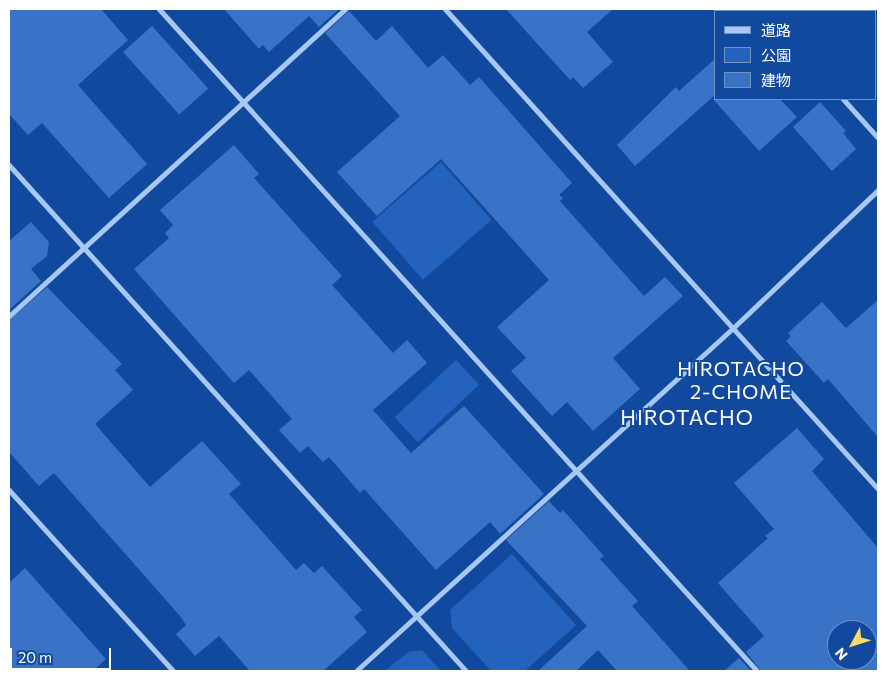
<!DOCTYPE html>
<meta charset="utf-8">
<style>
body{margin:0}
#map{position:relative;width:887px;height:680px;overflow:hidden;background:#11499e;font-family:Commissioner,"Noto Sans JP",sans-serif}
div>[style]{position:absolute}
.green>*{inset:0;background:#2363bd;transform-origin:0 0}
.building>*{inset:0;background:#3a73c6;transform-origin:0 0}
.street>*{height:5px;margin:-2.5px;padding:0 2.5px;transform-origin:2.5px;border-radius:2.5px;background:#a7c8f5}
span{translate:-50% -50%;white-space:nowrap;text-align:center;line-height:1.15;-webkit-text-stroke:4px #11499e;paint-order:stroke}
.neighbourhood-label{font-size:20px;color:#fff;letter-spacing:1px}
.quarter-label{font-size:21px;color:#fff;letter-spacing:1px}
.frame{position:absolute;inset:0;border:10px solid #fff;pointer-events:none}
.legend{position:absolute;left:714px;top:10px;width:162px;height:90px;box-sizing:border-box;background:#11499e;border:1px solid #7092c5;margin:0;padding:6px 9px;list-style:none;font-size:15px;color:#fff}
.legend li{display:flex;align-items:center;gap:10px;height:25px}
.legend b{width:25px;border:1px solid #7092c5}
.north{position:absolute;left:827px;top:620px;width:50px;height:50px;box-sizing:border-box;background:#11499e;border:1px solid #7092c5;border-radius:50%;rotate:230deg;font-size:14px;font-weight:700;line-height:20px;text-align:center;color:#fff}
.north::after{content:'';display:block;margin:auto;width:18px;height:22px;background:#ffda6b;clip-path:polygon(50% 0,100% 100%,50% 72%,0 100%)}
.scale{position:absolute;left:10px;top:648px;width:101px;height:22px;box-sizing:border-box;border:2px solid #fff;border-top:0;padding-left:6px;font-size:15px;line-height:18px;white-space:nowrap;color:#fff;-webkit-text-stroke:4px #11499e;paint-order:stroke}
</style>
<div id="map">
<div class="green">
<i style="left:441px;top:162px;width:77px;height:91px;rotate:49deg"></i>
<i style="left:456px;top:360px;width:34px;height:84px;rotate:47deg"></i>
<i style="clip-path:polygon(512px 554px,576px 625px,525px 671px,491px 671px,452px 628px,450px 610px)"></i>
<i style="clip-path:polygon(422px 650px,441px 671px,385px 671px,408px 652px)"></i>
</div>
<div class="building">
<i style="clip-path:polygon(9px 9px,101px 9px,128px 40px,78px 85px,147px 164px,109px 198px,42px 123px,28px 135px,9px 114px)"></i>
<i style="clip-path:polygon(224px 9px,339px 9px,319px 27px,309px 16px,269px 52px,263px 45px,259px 49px)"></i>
<i style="clip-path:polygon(506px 9px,613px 9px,587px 32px,613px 62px,583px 88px,573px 77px,570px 80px)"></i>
<i style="clip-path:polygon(349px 11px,376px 41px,392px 26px,428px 68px,443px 55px,470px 85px,479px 77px,572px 183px,559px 195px,563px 198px,560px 201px,644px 296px,665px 277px,683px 296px,613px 358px,640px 389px,593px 431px,567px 402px,552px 416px,511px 371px,526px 358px,497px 327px,549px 280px,441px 159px,377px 216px,337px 172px,400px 116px,325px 33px)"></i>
<i style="left:152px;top:26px;width:84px;height:39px;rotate:48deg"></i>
<i style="clip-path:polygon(716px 58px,716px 94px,635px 166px,617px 145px,676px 87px,679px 91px)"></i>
<i style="clip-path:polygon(713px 99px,780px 99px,797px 117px,759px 151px)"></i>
<i style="clip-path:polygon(820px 102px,846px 131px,843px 133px,856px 149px,832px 171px,793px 127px)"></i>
<i style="clip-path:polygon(234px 145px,259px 174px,254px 178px,342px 276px,332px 285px,393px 353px,407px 340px,427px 363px,373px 410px,411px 453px,464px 406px,544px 494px,500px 534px,490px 522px,436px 570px,364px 489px,360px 493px,329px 457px,323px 462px,308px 446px,300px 453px,279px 430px,292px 419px,249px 370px,234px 383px,134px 269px,169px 238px,165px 233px,173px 225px,160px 210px)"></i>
<i style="clip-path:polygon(31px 222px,49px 242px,47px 256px,31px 269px,41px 281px,9px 310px,9px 241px)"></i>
<i style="clip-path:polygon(47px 287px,122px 364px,115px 370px,133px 390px,95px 424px,150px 487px,202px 441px,241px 484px,229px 494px,296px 570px,304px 563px,314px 573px,322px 566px,362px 610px,354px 617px,367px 632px,323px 671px,250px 671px,219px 636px,195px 656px,176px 634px,186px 625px,180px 616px,54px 473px,39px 486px,9px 452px,9px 320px)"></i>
<i style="clip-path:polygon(878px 300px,878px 437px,828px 379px,824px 383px,786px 341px,791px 336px,788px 333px,822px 302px,846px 328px)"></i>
<i style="clip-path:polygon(evenodd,797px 428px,824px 459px,812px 471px,878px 548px,878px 671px,761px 671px,746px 652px,764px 636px,718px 583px,768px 538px,765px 536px,774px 529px,734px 483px,797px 428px,837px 630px,867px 630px,867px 660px,837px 660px,837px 630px)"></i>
<i style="clip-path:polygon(549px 501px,560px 513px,563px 510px,604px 556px,600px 559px,638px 601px,632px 606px,690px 671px,617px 671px,598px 650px,576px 671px,538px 671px,587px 626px,506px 540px)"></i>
<i style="clip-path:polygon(25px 568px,106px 659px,93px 671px,9px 671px,9px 583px)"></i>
<i style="clip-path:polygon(739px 658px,751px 671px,724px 671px)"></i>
</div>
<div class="street">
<i style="left:159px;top:9px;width:892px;rotate:47.91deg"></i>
<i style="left:445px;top:9px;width:646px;rotate:47.95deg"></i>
<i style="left:762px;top:9px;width:3px;rotate:45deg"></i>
<i style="left:843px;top:99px;width:52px;rotate:48.1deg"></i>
<i style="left:9px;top:165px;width:682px;rotate:47.91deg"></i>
<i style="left:9px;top:316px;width:455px;rotate:-42.4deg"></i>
<i style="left:9px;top:490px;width:244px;rotate:47.8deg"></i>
<i style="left:356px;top:671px;width:510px;rotate:-42.3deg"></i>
<i style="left:733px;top:328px;width:200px;rotate:-43.6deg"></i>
</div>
<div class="neighbourhood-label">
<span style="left:741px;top:380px">HIROTACHO<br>2-CHOME</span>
</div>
<div class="quarter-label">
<span style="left:687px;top:417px">HIROTACHO</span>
</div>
<div class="frame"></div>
<ul class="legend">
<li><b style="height:6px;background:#a7c8f5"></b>道路</li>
<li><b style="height:14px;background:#2363bd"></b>公園</li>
<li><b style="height:14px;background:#3a73c6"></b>建物</li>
</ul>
<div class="north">N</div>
<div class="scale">20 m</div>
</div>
